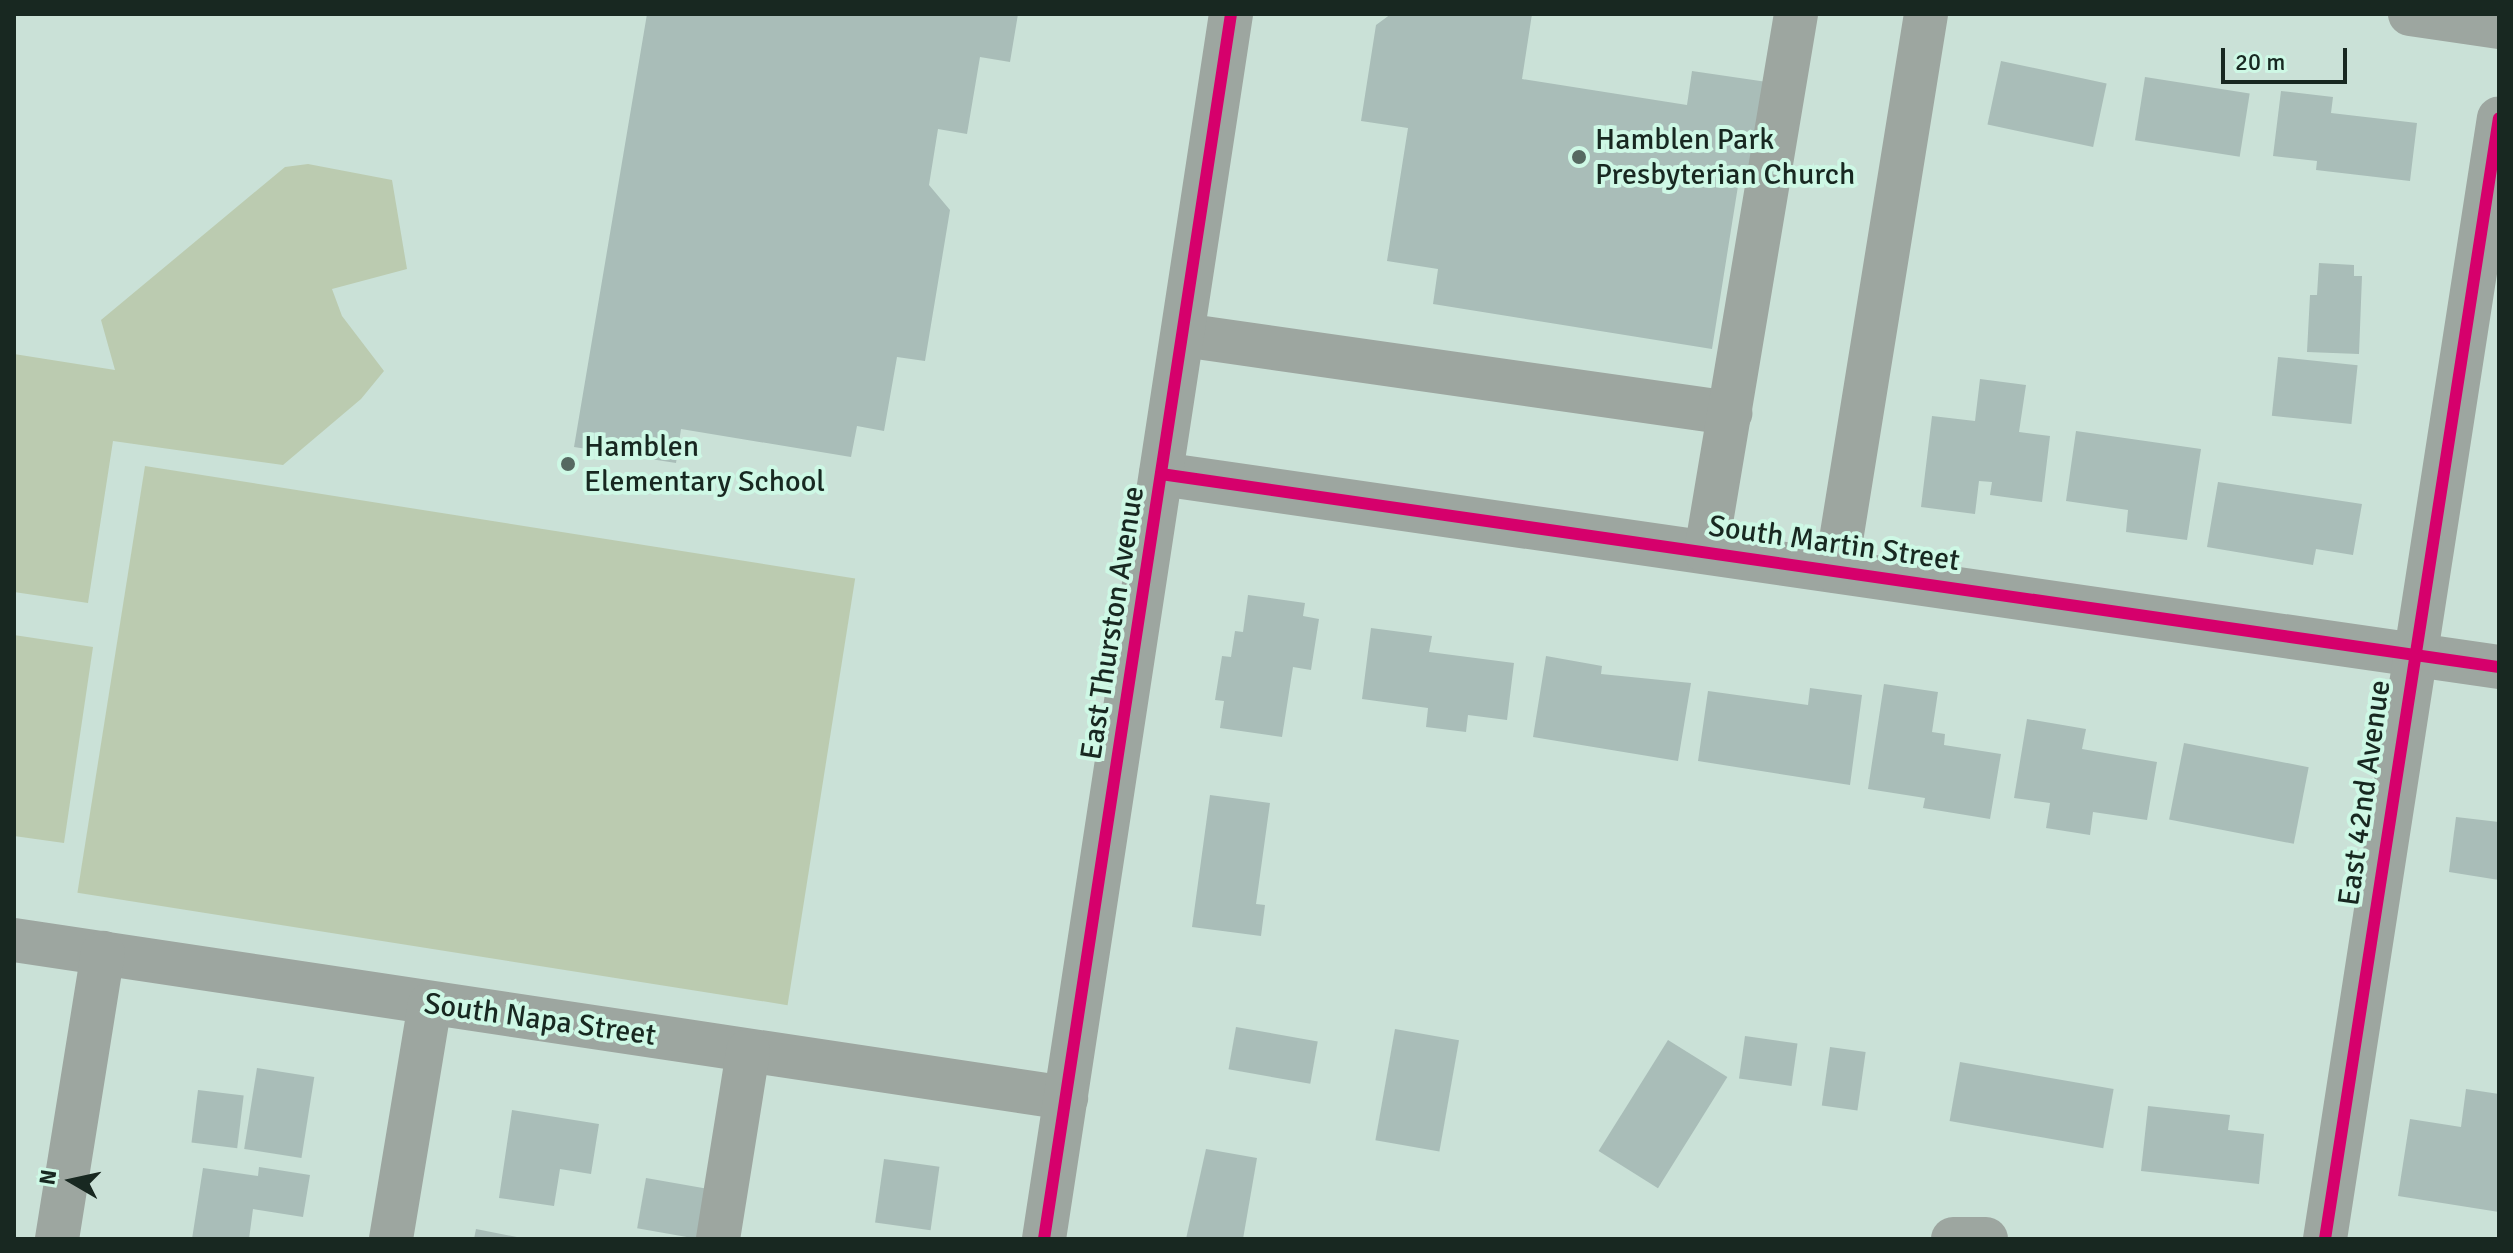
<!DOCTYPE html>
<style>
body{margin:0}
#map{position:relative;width:2513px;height:1253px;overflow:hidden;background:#cae1d7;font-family:Signika,sans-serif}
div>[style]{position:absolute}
.green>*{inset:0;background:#bbcbb0;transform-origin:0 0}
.building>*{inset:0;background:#a9bdb8;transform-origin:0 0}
.minor>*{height:44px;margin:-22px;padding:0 22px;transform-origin:22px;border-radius:22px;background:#9da6a0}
.cycleway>*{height:12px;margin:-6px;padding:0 6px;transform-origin:6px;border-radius:6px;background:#d6006c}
.dots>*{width:22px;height:22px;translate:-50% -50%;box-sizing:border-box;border:4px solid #cef8e5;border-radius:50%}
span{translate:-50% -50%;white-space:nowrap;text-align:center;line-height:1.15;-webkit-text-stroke:8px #cef8e5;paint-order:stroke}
.poi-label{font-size:30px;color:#182821}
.left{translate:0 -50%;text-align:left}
.street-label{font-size:30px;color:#182821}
.frame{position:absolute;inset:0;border:16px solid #182821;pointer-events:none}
.north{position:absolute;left:32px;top:1141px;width:80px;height:80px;-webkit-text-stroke:6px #cef8e5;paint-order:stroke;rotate:279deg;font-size:22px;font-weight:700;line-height:32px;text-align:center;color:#182821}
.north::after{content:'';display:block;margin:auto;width:28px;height:36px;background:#182821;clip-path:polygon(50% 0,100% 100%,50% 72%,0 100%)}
.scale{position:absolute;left:2221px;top:48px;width:126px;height:36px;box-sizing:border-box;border:4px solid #182821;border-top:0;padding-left:10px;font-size:24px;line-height:28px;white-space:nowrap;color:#182821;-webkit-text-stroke:6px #cef8e5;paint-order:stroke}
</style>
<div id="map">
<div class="green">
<i style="clip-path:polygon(308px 164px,392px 180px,407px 269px,332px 289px,342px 316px,384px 371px,361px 399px,283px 465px,113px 441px,88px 603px,14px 592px,14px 354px,115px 370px,101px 320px,285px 167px)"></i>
<i style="left:145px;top:466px;width:719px;height:432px;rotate:9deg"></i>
<i style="clip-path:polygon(14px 635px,93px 647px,64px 843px,14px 836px)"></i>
</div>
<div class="building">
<i style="clip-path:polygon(647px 14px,1018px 14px,1010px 62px,980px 57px,967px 134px,938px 129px,929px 185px,950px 210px,925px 361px,897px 357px,884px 431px,857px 426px,851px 457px,681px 429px,676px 463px,574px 447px)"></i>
<i style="clip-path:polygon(1391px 14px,1532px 14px,1522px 79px,1687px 105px,1692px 71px,1767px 82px,1750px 188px,1738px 186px,1712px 349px,1433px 304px,1438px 269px,1387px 261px,1408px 128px,1361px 121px,1376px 25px)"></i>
<i style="left:2001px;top:61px;width:108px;height:65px;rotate:12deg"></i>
<i style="left:2145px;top:77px;width:106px;height:64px;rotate:9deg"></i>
<i style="clip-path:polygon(2281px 91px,2333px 97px,2331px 113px,2417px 123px,2410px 181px,2316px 170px,2317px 161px,2273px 156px)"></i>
<i style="clip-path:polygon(2319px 263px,2354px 265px,2354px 276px,2362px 276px,2359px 354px,2307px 352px,2310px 295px,2317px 295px)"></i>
<i style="left:2278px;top:357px;width:80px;height:59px;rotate:6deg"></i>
<i style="clip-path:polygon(1980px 379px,2026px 385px,2019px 432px,2050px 436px,2042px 502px,1990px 495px,1992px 482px,1979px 481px,1975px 514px,1921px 507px,1932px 416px,1975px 421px)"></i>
<i style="clip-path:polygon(2076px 431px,2201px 449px,2187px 540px,2126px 532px,2128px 510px,2066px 501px)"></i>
<i style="clip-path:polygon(2218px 482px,2362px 504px,2353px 555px,2316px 549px,2313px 565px,2207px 547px)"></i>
<i style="clip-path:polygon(1248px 595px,1305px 603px,1303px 616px,1319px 619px,1311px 670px,1293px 667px,1282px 737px,1220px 728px,1224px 701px,1215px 700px,1222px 656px,1231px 657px,1235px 631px,1243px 632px)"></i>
<i style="clip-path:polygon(1371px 628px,1432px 636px,1429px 652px,1514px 663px,1507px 720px,1468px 715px,1466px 732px,1426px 727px,1428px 708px,1362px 699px)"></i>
<i style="clip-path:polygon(1546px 656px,1602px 666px,1601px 674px,1691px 683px,1678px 761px,1533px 737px)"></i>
<i style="clip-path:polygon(1884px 684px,1938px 692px,1932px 732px,1945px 734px,1944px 745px,2001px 754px,1990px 819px,1923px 808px,1925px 798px,1868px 789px)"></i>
<i style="clip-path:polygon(1810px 688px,1862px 695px,1850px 785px,1698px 761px,1708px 691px,1808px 705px)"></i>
<i style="clip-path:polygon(2027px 719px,2086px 729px,2082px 749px,2157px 762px,2147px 820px,2093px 812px,2090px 835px,2046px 828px,2050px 803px,2014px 798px)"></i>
<i style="left:2184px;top:743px;width:127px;height:78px;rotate:11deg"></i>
<i style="clip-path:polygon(1210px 795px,1270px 803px,1256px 904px,1265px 905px,1261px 936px,1192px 927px)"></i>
<i style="clip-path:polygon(2456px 817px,2499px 822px,2499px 880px,2449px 872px)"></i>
<i style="left:1236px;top:1027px;width:83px;height:43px;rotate:10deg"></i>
<i style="left:1395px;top:1029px;width:65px;height:113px;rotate:10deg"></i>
<i style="left:1745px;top:1036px;width:53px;height:43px;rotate:8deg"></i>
<i style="left:1668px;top:1040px;width:70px;height:131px;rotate:32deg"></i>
<i style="left:1830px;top:1047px;width:36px;height:59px;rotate:8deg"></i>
<i style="left:1960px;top:1062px;width:156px;height:60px;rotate:10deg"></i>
<i style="left:257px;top:1068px;width:58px;height:82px;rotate:9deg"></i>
<i style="clip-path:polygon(2466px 1089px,2499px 1094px,2499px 1212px,2398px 1196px,2410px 1119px,2461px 1127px)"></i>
<i style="left:198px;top:1090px;width:46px;height:53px;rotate:7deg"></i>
<i style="clip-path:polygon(2148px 1106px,2230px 1115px,2228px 1130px,2264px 1134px,2259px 1184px,2141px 1171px)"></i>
<i style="clip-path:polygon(512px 1110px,599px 1124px,591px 1174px,560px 1169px,554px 1206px,499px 1198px)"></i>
<i style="clip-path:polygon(1206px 1149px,1257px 1158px,1243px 1239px,1186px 1239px)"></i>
<i style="left:884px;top:1159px;width:56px;height:64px;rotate:8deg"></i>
<i style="clip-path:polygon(259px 1167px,310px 1175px,303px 1217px,253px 1209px,249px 1239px,192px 1239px,203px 1168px,258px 1176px)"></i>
<i style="left:646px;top:1178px;width:62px;height:51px;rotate:10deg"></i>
<i style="clip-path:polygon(476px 1229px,522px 1238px,522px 1239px,474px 1239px)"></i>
</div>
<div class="minor">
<i style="left:2410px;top:14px;width:90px;rotate:8.3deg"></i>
<i style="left:1183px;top:335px;width:553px;rotate:8.12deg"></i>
<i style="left:1161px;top:474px;width:1352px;rotate:8.21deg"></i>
<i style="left:1706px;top:552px;width:545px;rotate:-80.5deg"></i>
<i style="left:1836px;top:571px;width:564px;rotate:-80.82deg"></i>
<i style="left:14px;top:940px;width:1064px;rotate:8.54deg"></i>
<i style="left:57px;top:1239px;width:290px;rotate:-80.9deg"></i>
<i style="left:391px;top:1239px;width:238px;rotate:-80.6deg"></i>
<i style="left:718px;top:1239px;width:190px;rotate:-80.9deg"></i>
<i style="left:1044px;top:1239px;width:1239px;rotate:-81.32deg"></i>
<i style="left:1953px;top:1239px;width:33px"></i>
<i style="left:2325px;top:1239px;width:1134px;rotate:-81.18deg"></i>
</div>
<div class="cycleway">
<i style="left:1161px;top:474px;width:1352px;rotate:8.21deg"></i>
<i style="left:1044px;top:1239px;width:1239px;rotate:-81.32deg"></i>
<i style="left:2325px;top:1239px;width:1134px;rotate:-81.18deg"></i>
</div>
<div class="dots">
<i style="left:1579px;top:157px;background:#566961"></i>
<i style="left:568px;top:464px;background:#566961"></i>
</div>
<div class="poi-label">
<span class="left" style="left:1595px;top:157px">Hamblen Park<br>Presbyterian Church</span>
<span class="left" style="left:584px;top:464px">Hamblen<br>Elementary School</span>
</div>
<div class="street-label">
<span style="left:1834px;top:544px;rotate:8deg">South Martin Street</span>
<span style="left:1113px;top:623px;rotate:-81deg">East Thurston Avenue</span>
<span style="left:2365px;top:793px;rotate:-82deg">East 42nd Avenue</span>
<span style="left:540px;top:1020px;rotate:8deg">South Napa Street</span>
</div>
<div class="frame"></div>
<div class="north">N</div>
<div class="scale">20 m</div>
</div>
